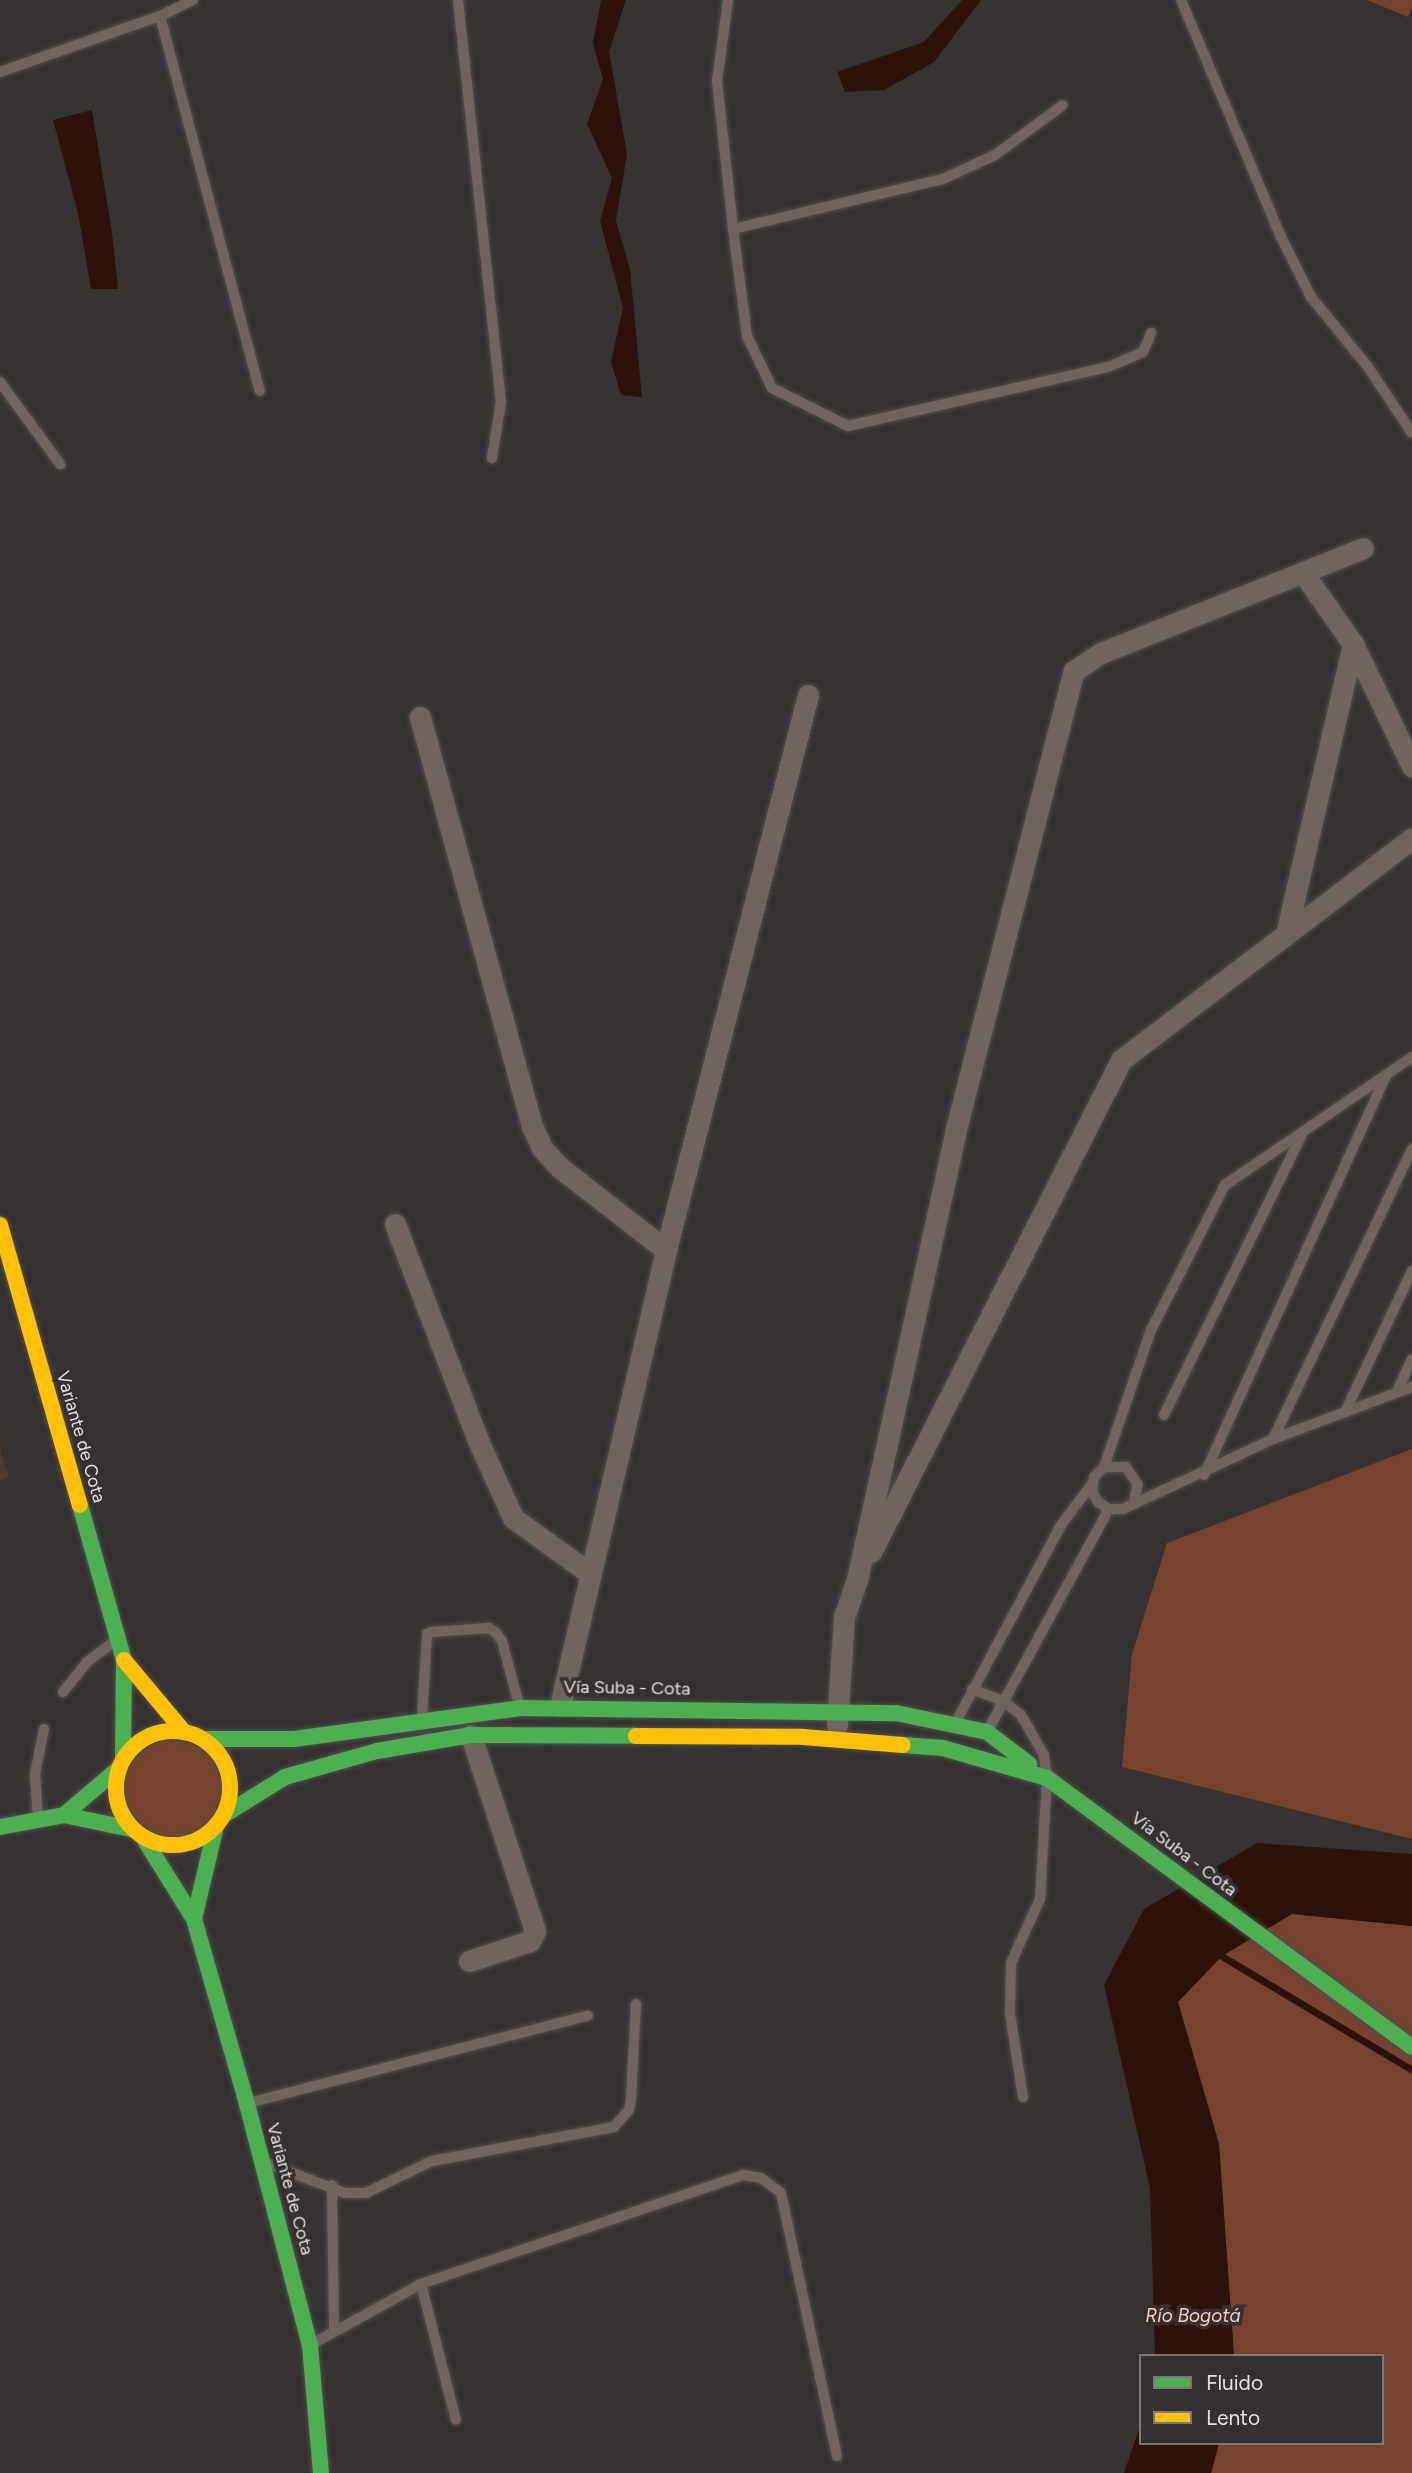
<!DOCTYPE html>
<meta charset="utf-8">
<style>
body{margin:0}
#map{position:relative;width:1412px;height:2473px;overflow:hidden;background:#353231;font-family:Figtree,sans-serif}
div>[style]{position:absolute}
.green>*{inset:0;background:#77432f}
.round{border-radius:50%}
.water>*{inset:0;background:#2c1209}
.stream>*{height:7px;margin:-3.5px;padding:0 3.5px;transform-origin:3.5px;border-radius:3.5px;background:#2c1209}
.roads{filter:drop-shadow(0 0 2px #504e4e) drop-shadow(0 0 2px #504e4e)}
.lane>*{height:10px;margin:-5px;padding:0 5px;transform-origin:5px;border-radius:5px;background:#706460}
.street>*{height:21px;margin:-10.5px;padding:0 10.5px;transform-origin:10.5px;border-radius:10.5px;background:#706460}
.fast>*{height:16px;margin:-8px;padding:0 8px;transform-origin:8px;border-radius:8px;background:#4caf50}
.slow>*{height:16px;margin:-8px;padding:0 8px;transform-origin:8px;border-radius:8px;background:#ffc107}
.slow>.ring{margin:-8px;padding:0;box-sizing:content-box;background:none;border:16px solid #ffc107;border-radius:50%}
.wall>*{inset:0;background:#4a3a34}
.shaded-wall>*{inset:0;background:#3c302b}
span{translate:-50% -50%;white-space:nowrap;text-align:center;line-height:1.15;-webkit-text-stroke:7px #363130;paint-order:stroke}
.street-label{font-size:18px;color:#e5e2e1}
.water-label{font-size:19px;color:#ffcdba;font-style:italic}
.legend{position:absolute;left:1139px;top:2354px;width:245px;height:91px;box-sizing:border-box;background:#363130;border:2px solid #7c7877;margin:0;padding:9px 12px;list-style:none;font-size:21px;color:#e5e2e1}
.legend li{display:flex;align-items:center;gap:14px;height:35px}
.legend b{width:35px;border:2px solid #7c7877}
</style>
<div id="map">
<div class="green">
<i style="clip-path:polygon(1367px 0,1412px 0,1412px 7px,1408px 17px)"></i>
<i style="clip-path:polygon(1412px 1449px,1412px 1839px,1122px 1767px,1132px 1654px,1167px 1543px)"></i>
<i class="round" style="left:124px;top:1740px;width:98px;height:98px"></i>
<i style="clip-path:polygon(1292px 1914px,1412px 1926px,1412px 2473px,1211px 2473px,1219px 2443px,1382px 2443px,1382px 2356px,1234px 2356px,1219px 2144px,1178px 2002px,1222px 1956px)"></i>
</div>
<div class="water">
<i style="clip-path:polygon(601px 0,626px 0,609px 52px,627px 154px,616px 221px,630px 269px,642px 397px,621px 395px,611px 362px,623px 308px,600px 221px,612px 178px,587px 124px,603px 79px,593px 43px)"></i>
<i style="clip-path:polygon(962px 0,981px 0,934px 62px,884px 90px,845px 92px,837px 72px,924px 42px)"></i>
<i style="clip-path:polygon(92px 110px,112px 232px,118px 289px,91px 289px,78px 213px,53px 120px)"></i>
<i style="clip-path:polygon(1257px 1843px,1412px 1854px,1412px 1926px,1292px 1914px,1222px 1956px,1178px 2002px,1219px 2144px,1234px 2356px,1155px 2356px,1150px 2188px,1104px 1985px,1144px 1909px)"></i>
<i style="clip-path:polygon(1141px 2423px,1141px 2443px,1219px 2443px,1211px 2473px,1124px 2473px)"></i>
</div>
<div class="stream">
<i style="left:1215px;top:1952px;width:230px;rotate:30.9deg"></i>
</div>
<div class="roads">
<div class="lane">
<i style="left:458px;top:0;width:404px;rotate:83.9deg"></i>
<i style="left:501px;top:402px;width:57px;rotate:99.1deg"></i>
<i style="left:728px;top:0;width:82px;rotate:97.7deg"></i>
<i style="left:717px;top:81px;width:149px;rotate:83.8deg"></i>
<i style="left:733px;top:229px;width:108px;rotate:82.5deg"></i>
<i style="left:747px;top:336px;width:58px;rotate:64.3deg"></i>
<i style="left:772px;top:388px;width:85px;rotate:26.6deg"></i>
<i style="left:848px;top:426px;width:267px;rotate:-12.8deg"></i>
<i style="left:1108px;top:367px;width:38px;rotate:-23deg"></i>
<i style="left:1143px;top:352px;width:21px;rotate:-67deg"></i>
<i style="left:1181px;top:0;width:257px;rotate:67.1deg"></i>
<i style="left:1281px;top:237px;width:67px;rotate:63.4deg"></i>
<i style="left:1311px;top:297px;width:90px;rotate:50.8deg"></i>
<i style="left:1368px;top:367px;width:79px;rotate:56.3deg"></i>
<i style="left:160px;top:16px;width:388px;rotate:75.1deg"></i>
<i style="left:0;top:72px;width:170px;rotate:-19.3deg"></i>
<i style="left:160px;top:16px;width:37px;rotate:-26deg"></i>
<i style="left:733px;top:229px;width:216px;rotate:-13.4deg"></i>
<i style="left:943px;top:179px;width:57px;rotate:-24.8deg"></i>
<i style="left:995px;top:155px;width:84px;rotate:-36.3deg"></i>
<i style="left:0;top:382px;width:102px;rotate:53.8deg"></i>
<i style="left:1397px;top:1391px;width:35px;rotate:-65deg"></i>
<i style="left:1346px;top:1410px;width:154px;rotate:-64.6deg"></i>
<i style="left:1164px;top:1415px;width:312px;rotate:-63.8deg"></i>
<i style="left:1273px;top:1439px;width:322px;rotate:-64.4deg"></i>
<i style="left:1104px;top:1467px;width:145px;rotate:-71.1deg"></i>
<i style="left:1151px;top:1330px;width:163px;rotate:-63deg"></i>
<i style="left:1225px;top:1185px;width:227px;rotate:-34.4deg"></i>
<i style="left:1204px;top:1475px;width:439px;rotate:-65.5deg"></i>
<i style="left:1134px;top:1500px;width:16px;rotate:-75deg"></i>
<i style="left:1138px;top:1485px;width:22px;rotate:-124deg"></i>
<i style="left:1126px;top:1467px;width:22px;rotate:180deg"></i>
<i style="left:1104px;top:1467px;width:14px;rotate:135deg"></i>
<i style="left:1094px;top:1477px;width:14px;rotate:98deg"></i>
<i style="left:1092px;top:1491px;width:13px;rotate:61deg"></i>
<i style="left:1098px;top:1502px;width:13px;rotate:32deg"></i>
<i style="left:1109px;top:1509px;width:14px"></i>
<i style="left:1123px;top:1509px;width:166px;rotate:-25deg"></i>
<i style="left:1273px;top:1439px;width:148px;rotate:-20.5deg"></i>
<i style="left:972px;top:1689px;width:33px;rotate:21deg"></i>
<i style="left:1003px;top:1701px;width:23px;rotate:38deg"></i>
<i style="left:1021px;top:1715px;width:46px;rotate:60.1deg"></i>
<i style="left:1044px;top:1755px;width:23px;rotate:83deg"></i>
<i style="left:1047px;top:1778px;width:121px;rotate:93.3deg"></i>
<i style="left:1040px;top:1899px;width:70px;rotate:114.4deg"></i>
<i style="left:1011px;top:1963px;width:51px;rotate:91.1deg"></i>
<i style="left:1010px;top:2014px;width:84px;rotate:81.1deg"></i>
<i style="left:63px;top:1692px;width:38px;rotate:-51deg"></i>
<i style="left:87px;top:1662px;width:36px;rotate:-37deg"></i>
<i style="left:422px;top:1718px;width:84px;rotate:-86.6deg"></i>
<i style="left:427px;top:1634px;width:4px;rotate:-27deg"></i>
<i style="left:431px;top:1632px;width:58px;rotate:-3.9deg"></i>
<i style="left:489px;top:1628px;width:9px;rotate:36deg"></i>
<i style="left:496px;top:1633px;width:10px;rotate:53deg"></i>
<i style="left:502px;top:1641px;width:66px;rotate:75.1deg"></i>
<i style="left:957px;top:1720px;width:221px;rotate:-61.9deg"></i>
<i style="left:1061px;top:1525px;width:51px;rotate:-52.9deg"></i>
<i style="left:988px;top:1730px;width:252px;rotate:-61.3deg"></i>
<i style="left:38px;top:1819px;width:45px;rotate:-93.8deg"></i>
<i style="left:35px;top:1774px;width:46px;rotate:-78.7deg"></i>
<i style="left:248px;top:2103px;width:351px;rotate:-14.4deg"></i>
<i style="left:269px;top:2164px;width:81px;rotate:20.9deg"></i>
<i style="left:345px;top:2193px;width:21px"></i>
<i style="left:366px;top:2193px;width:73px;rotate:-25.9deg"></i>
<i style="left:432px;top:2161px;width:185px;rotate:-10.6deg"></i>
<i style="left:614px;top:2127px;width:23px;rotate:-49deg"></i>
<i style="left:629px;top:2110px;width:11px;rotate:-80deg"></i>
<i style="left:631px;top:2099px;width:95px;rotate:-87deg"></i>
<i style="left:332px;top:2185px;width:146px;rotate:89.2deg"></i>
<i style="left:421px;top:2284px;width:140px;rotate:75.6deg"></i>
<i style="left:314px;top:2343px;width:122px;rotate:-28.9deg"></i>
<i style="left:421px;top:2284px;width:340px;rotate:-18.7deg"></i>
<i style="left:743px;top:2175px;width:18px;rotate:9deg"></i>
<i style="left:761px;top:2178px;width:25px;rotate:37deg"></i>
<i style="left:781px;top:2193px;width:269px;rotate:78deg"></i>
</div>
<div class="street">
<i style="left:1304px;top:574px;width:85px;rotate:55deg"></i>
<i style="left:1353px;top:644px;width:136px;rotate:64.2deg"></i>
<i style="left:420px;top:717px;width:422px;rotate:74.7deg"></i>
<i style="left:531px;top:1124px;width:26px;rotate:65deg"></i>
<i style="left:542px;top:1148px;width:25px;rotate:48deg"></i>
<i style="left:559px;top:1167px;width:135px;rotate:37.8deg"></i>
<i style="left:1287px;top:930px;width:294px;rotate:-77deg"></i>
<i style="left:395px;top:1224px;width:229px;rotate:69deg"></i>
<i style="left:477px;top:1438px;width:88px;rotate:65.8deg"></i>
<i style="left:513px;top:1518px;width:92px;rotate:35.8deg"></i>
<i style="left:871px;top:1552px;width:552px;rotate:-63.06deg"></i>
<i style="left:1121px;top:1060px;width:366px;rotate:-37.3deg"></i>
<i style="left:560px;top:1706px;width:468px;rotate:-76.9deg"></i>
<i style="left:666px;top:1250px;width:573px;rotate:-75.65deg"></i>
<i style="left:837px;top:1725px;width:108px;rotate:-86.3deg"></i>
<i style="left:844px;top:1617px;width:39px;rotate:-71deg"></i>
<i style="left:857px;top:1580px;width:458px;rotate:-77.6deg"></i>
<i style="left:955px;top:1133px;width:477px;rotate:-75.6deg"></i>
<i style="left:1074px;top:671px;width:32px;rotate:-34deg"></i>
<i style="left:1101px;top:653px;width:282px;rotate:-21.8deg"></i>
<i style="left:469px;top:1961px;width:64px;rotate:-18.2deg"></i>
<i style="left:530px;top:1941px;width:11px;rotate:-63deg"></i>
<i style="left:535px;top:1931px;width:206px;rotate:-108.1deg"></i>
</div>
<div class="fast">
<i style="left:80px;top:1505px;width:161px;rotate:74.2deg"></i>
<i style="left:124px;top:1660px;width:99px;rotate:90.6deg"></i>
<i style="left:203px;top:1739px;width:91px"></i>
<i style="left:294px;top:1739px;width:228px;rotate:-7.8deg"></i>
<i style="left:520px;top:1708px;width:376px;rotate:0.8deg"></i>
<i style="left:896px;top:1713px;width:93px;rotate:11.8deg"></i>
<i style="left:987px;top:1732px;width:53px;rotate:37.3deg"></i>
<i style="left:903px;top:1745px;width:40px;rotate:4.3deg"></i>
<i style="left:943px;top:1748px;width:108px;rotate:16.1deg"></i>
<i style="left:1047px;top:1778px;width:453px;rotate:36.4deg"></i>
<i style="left:64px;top:1815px;width:72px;rotate:-40.5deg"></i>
<i style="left:224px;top:1815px;width:72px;rotate:-31.9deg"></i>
<i style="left:285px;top:1777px;width:96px;rotate:-15.8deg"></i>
<i style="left:377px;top:1751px;width:95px;rotate:-9.7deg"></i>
<i style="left:471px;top:1735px;width:165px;rotate:0.3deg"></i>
<i style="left:0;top:1827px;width:65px;rotate:-10.6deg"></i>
<i style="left:64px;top:1815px;width:68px;rotate:11.8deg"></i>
<i style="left:146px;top:1842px;width:91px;rotate:58.1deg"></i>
<i style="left:194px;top:1919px;width:192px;rotate:74deg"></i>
<i style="left:247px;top:2104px;width:249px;rotate:75.4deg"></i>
<i style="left:310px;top:2345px;width:128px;rotate:85.1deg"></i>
<i style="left:194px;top:1919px;width:96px;rotate:-76.7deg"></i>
</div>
<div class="slow">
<i style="left:0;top:1225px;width:291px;rotate:74.1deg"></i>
<i style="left:124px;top:1660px;width:94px;rotate:50.2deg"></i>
<i class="ring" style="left:116px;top:1731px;width:98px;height:98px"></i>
<i style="left:636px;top:1736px;width:167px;rotate:0.3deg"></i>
<i style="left:803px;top:1737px;width:100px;rotate:4.6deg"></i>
</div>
</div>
<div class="wall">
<i style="clip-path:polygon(0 1431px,9px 1477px,0 1480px)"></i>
</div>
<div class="shaded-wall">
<i style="clip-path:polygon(0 1431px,9px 1477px,2px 1457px,0 1446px)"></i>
</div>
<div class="street-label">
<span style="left:81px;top:1437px;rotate:74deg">Variante de Cota</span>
<span style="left:627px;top:1688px;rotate:1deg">Vía Suba - Cota</span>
<span style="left:1184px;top:1854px;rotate:37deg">Vía Suba - Cota</span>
<span style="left:290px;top:2189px;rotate:75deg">Variante de Cota</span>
</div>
<div class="water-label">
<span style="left:1193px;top:2316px">Río Bogotá</span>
</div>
<ul class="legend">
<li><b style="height:9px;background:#4caf50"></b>Fluido</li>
<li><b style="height:9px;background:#ffc107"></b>Lento</li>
</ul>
</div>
